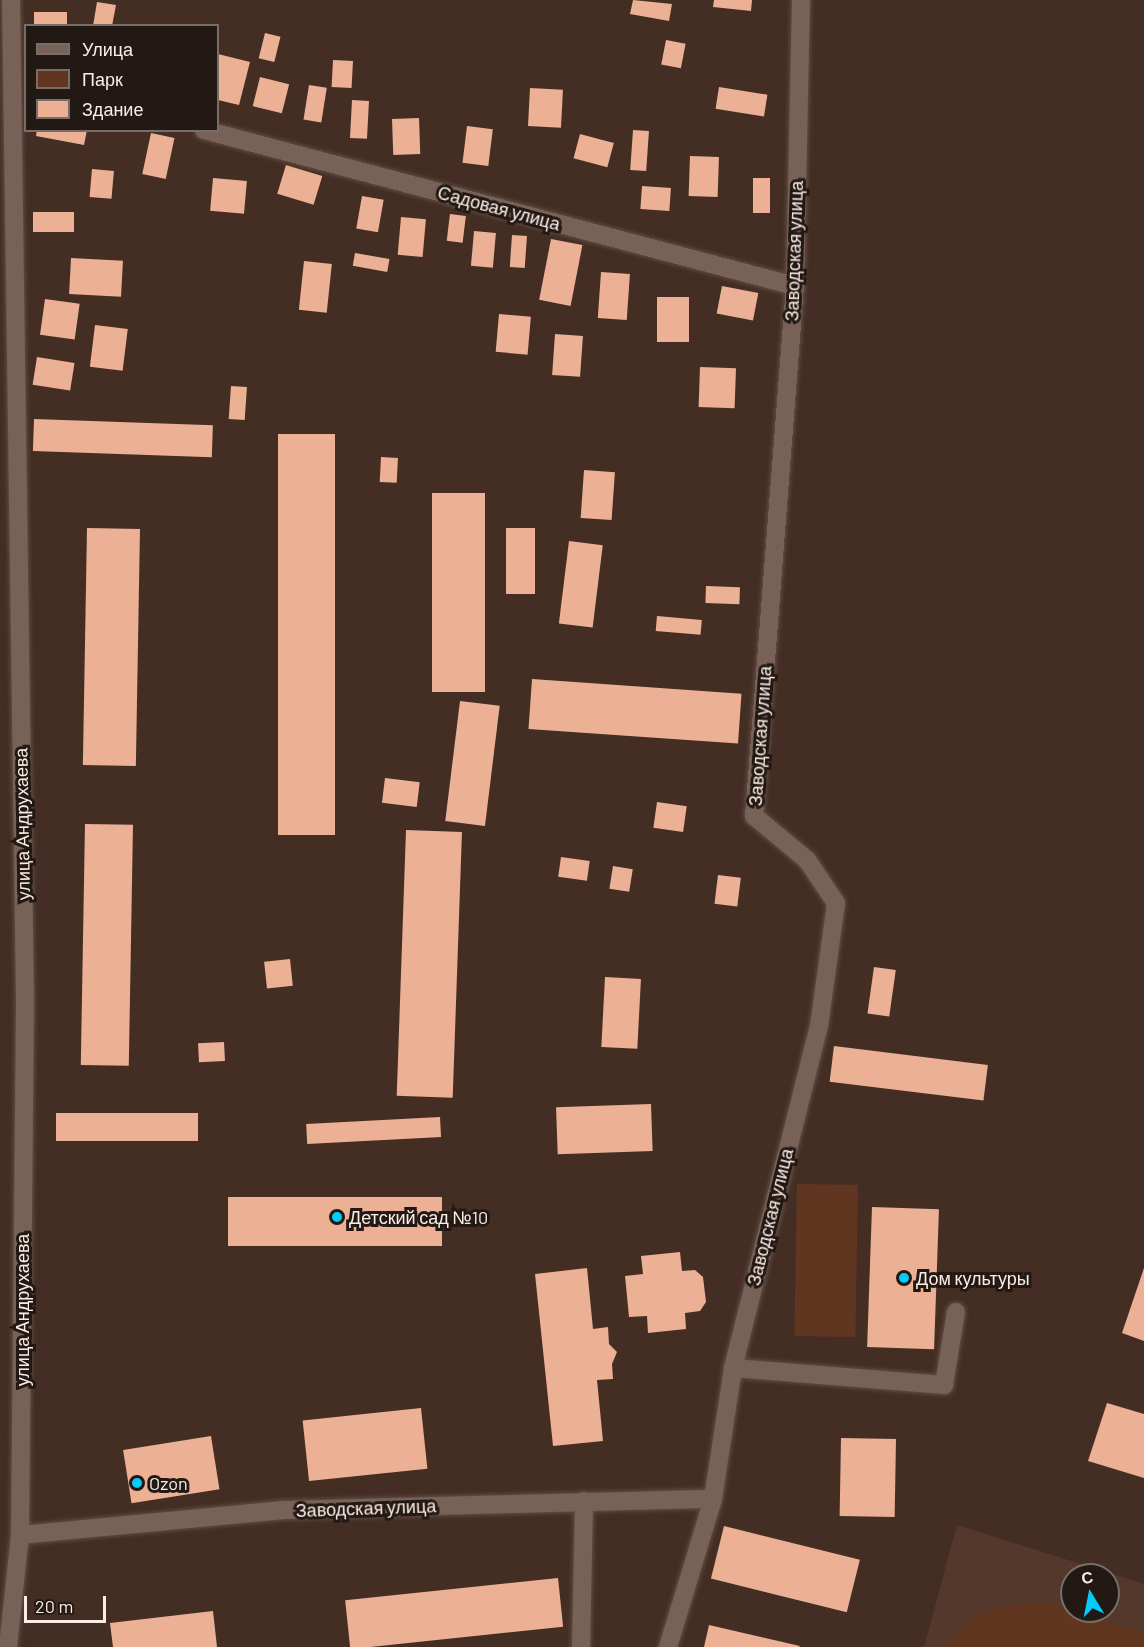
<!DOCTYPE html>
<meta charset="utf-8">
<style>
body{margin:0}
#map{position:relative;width:1144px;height:1647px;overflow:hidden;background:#442e24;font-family:Barlow,sans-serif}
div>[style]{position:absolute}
.built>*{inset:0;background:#53382b}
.green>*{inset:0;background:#603621;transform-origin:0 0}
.building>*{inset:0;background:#ecb195;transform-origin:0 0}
.roads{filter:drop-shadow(0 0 2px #614c43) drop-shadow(0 0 2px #614c43)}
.minor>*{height:18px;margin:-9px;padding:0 9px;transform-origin:9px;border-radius:9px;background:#786156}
.dots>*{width:16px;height:16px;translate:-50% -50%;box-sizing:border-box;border:3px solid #231914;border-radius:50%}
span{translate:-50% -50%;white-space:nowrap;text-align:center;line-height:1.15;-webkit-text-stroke:6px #231914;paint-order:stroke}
.street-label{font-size:18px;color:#fbece6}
.poi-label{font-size:18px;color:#fbece6}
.left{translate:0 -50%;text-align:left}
.legend{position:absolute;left:24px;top:24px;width:195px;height:108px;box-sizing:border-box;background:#231914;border:2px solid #796d68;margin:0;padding:8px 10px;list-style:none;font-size:18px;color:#fbece6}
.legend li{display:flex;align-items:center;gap:12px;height:30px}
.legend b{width:30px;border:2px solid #796d68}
.north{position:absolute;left:1060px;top:1563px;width:60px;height:60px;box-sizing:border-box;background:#231914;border:2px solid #796d68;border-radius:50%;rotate:350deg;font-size:16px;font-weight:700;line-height:24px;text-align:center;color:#fbece6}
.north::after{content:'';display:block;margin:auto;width:21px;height:27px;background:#04cbf9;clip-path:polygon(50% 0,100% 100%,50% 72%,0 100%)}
.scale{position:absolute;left:24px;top:1596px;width:82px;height:27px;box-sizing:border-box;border:3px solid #fbece6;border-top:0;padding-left:8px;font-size:18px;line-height:21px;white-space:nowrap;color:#fbece6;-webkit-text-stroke:4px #231914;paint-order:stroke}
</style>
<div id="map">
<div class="built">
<i style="clip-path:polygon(evenodd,957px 1525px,1144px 1584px,1144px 1647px,924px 1647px,957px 1525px,1072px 1575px,1108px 1575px,1108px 1611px,1072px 1611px,1072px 1575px)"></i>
</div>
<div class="green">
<i style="left:797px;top:1184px;width:61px;height:152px;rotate:1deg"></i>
<i style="clip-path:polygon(1045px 1602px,1144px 1633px,1144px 1647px,944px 1647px,973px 1618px,999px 1607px)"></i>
</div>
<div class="building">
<i style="clip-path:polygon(633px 0,672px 4px,669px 21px,630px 14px)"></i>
<i style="clip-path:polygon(714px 0,752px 0,751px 11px,713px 7px)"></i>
<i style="clip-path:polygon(97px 2px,116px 5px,112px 26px,93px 26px)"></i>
<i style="left:34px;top:12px;width:33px;height:14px"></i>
<i style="left:265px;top:33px;width:16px;height:26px;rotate:14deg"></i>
<i style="left:666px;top:40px;width:20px;height:25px;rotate:11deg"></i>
<i style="clip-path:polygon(218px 54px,250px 62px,239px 105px,218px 100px)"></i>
<i style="left:333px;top:60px;width:20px;height:27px;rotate:3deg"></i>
<i style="left:260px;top:77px;width:30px;height:30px;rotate:14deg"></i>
<i style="left:309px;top:85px;width:18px;height:35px;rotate:9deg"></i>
<i style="left:719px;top:87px;width:49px;height:22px;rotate:9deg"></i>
<i style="left:530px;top:88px;width:33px;height:38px;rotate:3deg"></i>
<i style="left:352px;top:100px;width:17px;height:38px;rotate:3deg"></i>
<i style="left:419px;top:118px;width:36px;height:27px;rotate:88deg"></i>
<i style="left:467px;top:126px;width:26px;height:37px;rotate:7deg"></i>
<i style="clip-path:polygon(37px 130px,87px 130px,84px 145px,36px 136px)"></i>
<i style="left:633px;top:130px;width:16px;height:40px;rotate:4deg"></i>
<i style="left:151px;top:133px;width:24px;height:42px;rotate:12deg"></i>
<i style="left:580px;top:134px;width:35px;height:25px;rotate:15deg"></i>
<i style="left:690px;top:156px;width:29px;height:40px;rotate:2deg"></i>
<i style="left:286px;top:165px;width:38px;height:30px;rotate:17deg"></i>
<i style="left:92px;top:169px;width:22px;height:28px;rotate:5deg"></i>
<i style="left:213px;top:178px;width:34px;height:33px;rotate:5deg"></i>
<i style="left:753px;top:178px;width:17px;height:35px"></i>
<i style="left:642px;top:186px;width:29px;height:23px;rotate:4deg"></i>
<i style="left:362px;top:196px;width:22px;height:33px;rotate:10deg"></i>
<i style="left:33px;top:212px;width:41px;height:20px"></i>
<i style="left:450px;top:214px;width:16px;height:27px;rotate:7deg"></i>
<i style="left:401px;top:217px;width:25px;height:38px;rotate:5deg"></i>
<i style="left:474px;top:231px;width:22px;height:35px;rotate:5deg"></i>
<i style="left:512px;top:235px;width:15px;height:32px;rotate:4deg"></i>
<i style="left:551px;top:239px;width:32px;height:62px;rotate:11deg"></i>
<i style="left:355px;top:253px;width:35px;height:13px;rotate:10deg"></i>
<i style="left:71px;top:258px;width:52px;height:36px;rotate:3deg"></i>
<i style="left:304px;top:261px;width:28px;height:49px;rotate:6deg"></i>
<i style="left:601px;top:272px;width:29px;height:46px;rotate:4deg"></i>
<i style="left:722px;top:286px;width:37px;height:28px;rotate:11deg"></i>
<i style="left:657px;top:297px;width:32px;height:45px"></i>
<i style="left:45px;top:299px;width:35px;height:36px;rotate:8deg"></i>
<i style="left:499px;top:314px;width:32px;height:38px;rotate:5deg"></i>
<i style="left:95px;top:325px;width:33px;height:42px;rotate:7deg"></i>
<i style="left:555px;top:334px;width:28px;height:41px;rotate:4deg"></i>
<i style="left:37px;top:357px;width:38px;height:28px;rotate:9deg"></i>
<i style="left:700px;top:367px;width:36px;height:40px;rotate:2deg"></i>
<i style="left:231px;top:386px;width:16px;height:33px;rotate:4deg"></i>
<i style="left:34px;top:419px;width:179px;height:32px;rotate:2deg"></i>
<i style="left:278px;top:434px;width:57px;height:401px"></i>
<i style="left:381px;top:457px;width:17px;height:25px;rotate:3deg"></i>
<i style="left:584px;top:470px;width:31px;height:48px;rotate:4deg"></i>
<i style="left:432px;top:493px;width:53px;height:199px"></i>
<i style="left:87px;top:528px;width:53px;height:237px;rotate:1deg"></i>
<i style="left:535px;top:528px;width:66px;height:29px;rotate:90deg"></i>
<i style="left:569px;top:541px;width:34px;height:83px;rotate:7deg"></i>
<i style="left:706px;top:586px;width:34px;height:17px;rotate:2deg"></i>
<i style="left:657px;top:616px;width:45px;height:15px;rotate:5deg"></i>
<i style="left:532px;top:679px;width:210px;height:50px;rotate:4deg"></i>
<i style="left:460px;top:701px;width:40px;height:121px;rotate:7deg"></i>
<i style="left:385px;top:778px;width:35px;height:25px;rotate:7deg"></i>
<i style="left:657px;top:802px;width:30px;height:26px;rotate:8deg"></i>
<i style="left:85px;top:824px;width:48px;height:241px;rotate:1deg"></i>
<i style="left:406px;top:830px;width:56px;height:266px;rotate:2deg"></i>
<i style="left:561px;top:857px;width:29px;height:20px;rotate:8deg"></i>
<i style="left:613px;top:866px;width:20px;height:23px;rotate:9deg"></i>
<i style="left:718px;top:875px;width:23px;height:29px;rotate:7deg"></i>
<i style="left:290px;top:959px;width:27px;height:26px;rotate:84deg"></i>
<i style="left:874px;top:967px;width:22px;height:47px;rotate:8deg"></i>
<i style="left:605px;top:977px;width:36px;height:70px;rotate:3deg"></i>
<i style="left:224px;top:1042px;width:19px;height:26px;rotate:87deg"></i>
<i style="left:834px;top:1046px;width:155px;height:36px;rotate:7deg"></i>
<i style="left:651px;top:1104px;width:47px;height:95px;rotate:88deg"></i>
<i style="left:56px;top:1113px;width:142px;height:28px"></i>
<i style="left:440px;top:1117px;width:20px;height:134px;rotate:87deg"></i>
<i style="left:228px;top:1197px;width:214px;height:49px"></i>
<i style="left:872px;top:1207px;width:67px;height:140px;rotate:2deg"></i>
<i style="clip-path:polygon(680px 1252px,682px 1271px,695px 1270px,703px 1277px,706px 1302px,700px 1311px,685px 1313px,686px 1329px,648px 1333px,647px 1316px,629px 1317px,625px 1276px,643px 1274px,641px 1256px)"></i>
<i style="clip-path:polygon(587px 1268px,593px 1329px,608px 1327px,609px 1344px,617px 1352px,612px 1364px,613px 1379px,597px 1380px,603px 1441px,553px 1446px,535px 1274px)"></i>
<i style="clip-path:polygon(1144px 1268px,1144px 1341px,1122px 1333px)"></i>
<i style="clip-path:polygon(1107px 1403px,1144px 1414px,1144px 1478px,1088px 1461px)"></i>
<i style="left:421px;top:1408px;width:61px;height:119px;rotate:84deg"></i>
<i style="left:211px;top:1436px;width:54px;height:89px;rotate:81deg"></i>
<i style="left:841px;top:1438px;width:55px;height:78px;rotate:1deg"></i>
<i style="left:724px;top:1526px;width:140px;height:54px;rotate:14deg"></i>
<i style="left:558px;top:1578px;width:49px;height:214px;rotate:84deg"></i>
<i style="clip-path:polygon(213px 1611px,217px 1647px,113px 1647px,110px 1623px)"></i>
<i style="clip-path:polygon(709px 1625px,800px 1646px,799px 1647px,704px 1647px)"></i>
</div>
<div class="roads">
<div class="minor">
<i style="left:204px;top:130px;width:611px;rotate:14.79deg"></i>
<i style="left:733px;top:1368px;width:212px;rotate:4.6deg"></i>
<i style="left:944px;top:1385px;width:74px;rotate:-80.7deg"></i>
<i style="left:713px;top:1499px;width:133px;rotate:-81.3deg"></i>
<i style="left:733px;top:1368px;width:353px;rotate:-75.9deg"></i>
<i style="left:819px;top:1026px;width:124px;rotate:-82.1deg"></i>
<i style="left:836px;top:903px;width:52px;rotate:-124deg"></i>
<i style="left:807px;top:860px;width:69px;rotate:-140.3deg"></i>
<i style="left:754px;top:816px;width:532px;rotate:-85.58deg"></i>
<i style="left:795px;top:286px;width:286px;rotate:-88.8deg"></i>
<i style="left:20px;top:1535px;width:264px;rotate:-5.4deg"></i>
<i style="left:283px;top:1510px;width:430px;rotate:-1.5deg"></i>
<i style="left:713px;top:1499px;width:155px;rotate:106.9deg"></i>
<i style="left:8px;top:1647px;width:113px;rotate:-83.9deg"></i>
<i style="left:20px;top:1535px;width:535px;rotate:-89.46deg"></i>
<i style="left:25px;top:1000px;width:1000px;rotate:-90.8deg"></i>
<i style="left:581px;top:1647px;width:146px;rotate:-88.8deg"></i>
</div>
</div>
<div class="dots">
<i style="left:337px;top:1217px;background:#04cbf9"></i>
<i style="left:904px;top:1278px;background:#04cbf9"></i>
<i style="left:137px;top:1483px;background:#04cbf9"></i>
</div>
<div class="street-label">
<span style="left:499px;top:208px;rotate:15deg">Садовая улица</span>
<span style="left:794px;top:251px;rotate:-88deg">Заводская улица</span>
<span style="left:760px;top:736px;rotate:-86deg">Заводская улица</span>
<span style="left:22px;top:824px;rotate:-91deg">улица Андрухаева</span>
<span style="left:770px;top:1217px;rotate:-76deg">Заводская улица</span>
<span style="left:22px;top:1310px;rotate:-90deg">улица Андрухаева</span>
<span style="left:366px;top:1508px;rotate:-2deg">Заводская улица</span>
</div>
<div class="poi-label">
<span class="left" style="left:349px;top:1217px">Детский сад №10</span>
<span class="left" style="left:916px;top:1278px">Дом культуры</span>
<span class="left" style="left:149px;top:1483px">Ozon</span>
</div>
<ul class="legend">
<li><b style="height:8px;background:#786156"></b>Улица</li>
<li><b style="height:16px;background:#603621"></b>Парк</li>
<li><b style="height:16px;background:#ecb195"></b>Здание</li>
</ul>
<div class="north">С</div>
<div class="scale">20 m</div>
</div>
